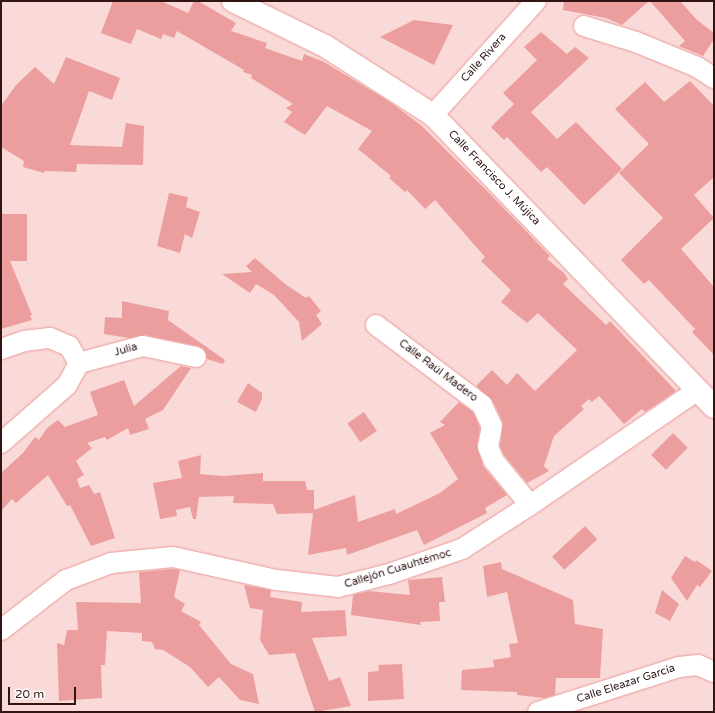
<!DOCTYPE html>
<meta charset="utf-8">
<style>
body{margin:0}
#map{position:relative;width:715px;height:713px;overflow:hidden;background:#fadad8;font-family:"Varela Round",sans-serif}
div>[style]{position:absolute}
.building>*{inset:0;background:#eb9e9d;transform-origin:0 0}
.roads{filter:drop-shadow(0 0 1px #e99c9b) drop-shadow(0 0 1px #e99c9b)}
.street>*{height:20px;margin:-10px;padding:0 10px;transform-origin:10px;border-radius:10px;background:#fff}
.secondary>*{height:22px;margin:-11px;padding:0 11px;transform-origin:11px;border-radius:11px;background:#fff}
span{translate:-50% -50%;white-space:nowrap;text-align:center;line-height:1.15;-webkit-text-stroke:3.5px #fff;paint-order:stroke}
.street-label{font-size:11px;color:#311515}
.frame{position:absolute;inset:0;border:2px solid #311515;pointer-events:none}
.scale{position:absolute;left:8px;top:687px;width:68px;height:18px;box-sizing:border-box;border:2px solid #311515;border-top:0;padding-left:5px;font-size:12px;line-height:14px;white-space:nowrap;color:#311515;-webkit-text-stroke:3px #fff;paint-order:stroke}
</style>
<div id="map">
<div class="building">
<i style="clip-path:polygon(113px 1px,161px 1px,188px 13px,194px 1px,198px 1px,236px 23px,231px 31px,267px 43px,265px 48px,302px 61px,304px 54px,324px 62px,390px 102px,422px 126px,490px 194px,550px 256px,547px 259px,564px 273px,568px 279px,563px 284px,606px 325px,610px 321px,676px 391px,645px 412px,642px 409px,624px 424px,599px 396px,592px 402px,589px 399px,581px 406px,584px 409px,554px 436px,544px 466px,549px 471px,527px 483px,504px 455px,500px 446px,503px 422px,492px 400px,476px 386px,492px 370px,507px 385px,517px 373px,535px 391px,577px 350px,538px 313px,527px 323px,501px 302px,511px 290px,481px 261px,485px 257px,435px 200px,425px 209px,407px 190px,405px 192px,389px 178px,391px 176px,358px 149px,372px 131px,327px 106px,305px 135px,284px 122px,292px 112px,286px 108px,293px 104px,251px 78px,252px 75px,243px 72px,244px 70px,177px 31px,174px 38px,163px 34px,161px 39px,137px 29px,131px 44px,101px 33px)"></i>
<i style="clip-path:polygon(564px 1px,649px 1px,622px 25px,606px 18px,563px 10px)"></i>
<i style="clip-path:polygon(650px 1px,680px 1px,697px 20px,714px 33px,714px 39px,703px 56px,679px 46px,685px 41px)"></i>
<i style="clip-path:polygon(414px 20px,453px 25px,434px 65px,380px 37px)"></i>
<i style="clip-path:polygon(541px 32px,567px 54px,575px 47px,589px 58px,531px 112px,557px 139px,576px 122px,622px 169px,584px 205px,547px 167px,541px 172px,507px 137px,504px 140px,491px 127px,514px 104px,503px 93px,537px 60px,524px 47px)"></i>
<i style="clip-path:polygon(66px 57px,120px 78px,112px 100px,89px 91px,70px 145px,122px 147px,126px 123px,144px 126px,143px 165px,77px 164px,76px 172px,45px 171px,44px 173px,23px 167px,24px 161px,1px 147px,1px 106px,16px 85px,35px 67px,54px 84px)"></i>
<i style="clip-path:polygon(690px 81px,714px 106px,714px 177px,694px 195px,714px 218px,681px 249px,714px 287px,714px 355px,692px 332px,695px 329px,649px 280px,644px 284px,621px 260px,663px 218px,619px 173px,649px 144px,615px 109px,645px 82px,664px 102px)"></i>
<i style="clip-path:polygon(169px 193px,188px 197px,186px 207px,200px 212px,192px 238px,185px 234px,180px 253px,157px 246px)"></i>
<i style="clip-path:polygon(1px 214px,27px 214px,27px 261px,10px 261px,32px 315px,30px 315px,32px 320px,1px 329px)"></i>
<i style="clip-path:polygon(255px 258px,285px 284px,306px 298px,309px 296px,321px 311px,316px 315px,322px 324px,302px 341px,299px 322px,274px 295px,256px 284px,250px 293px,222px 274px,252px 272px,246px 266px)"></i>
<i style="clip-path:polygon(122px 301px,169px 311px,168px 320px,225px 360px,223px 364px,207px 359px,204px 349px,198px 346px,145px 335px,129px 338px,104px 334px,105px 317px,122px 318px)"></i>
<i style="clip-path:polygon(181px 366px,191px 368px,163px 410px,145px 419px,149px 429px,130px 435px,128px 428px,107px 440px,105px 437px,87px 443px,92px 448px,76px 461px,84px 475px,77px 479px,80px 488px,89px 485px,94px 494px,100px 492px,115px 538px,91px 546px,70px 505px,67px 506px,48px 475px,16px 503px,12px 499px,1px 511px,1px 473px,23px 453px,35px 437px,39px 440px,47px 428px,58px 420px,65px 427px,98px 415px,90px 392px,124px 380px,134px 406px)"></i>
<i style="clip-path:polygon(248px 383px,262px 393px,262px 399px,256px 412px,237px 402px)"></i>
<i style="clip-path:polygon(459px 402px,473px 412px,480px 428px,477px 445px,483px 466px,507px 495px,485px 508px,487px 513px,424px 545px,417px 530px,347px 555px,346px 548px,308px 555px,313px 513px,277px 514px,273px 504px,233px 503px,234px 496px,199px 497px,196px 519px,193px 519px,190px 507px,176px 510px,177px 516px,160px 519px,153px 483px,182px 478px,178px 461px,201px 455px,200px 474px,223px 476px,263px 473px,263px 481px,305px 481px,307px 490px,314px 490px,314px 510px,355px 495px,358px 522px,395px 509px,396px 514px,440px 493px,458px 479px,430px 433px,445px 425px,440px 422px)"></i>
<i style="left:364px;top:412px;width:23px;height:20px;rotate:56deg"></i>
<i style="left:673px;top:433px;width:21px;height:31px;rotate:45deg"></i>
<i style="left:585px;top:526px;width:18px;height:45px;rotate:47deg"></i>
<i style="clip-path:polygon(685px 556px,695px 562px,696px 560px,712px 571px,700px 587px,697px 585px,687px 601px,671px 578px)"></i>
<i style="clip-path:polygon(501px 562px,502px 569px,573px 600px,575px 624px,603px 629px,600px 678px,556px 678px,555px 695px,544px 698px,517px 695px,517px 692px,461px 690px,462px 670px,494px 667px,493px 660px,511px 657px,509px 644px,518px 643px,507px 592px,487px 597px,483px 566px)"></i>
<i style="clip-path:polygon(172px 569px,180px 570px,174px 597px,185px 604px,181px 611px,201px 622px,199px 625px,231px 664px,253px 674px,259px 704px,240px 700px,219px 677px,208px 687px,190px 667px,163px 650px,155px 649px,152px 642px,142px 641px,142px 633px,107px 631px,105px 665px,101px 665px,102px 698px,59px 701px,57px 643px,64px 645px,67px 630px,78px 630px,76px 602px,141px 603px,139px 572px)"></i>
<i style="clip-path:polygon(442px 577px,445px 602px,439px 602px,440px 621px,420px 622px,421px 625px,351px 615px,353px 595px,369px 591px,410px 595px,408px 580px)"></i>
<i style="clip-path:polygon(244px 585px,271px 590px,270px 597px,302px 602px,301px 612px,345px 610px,347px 636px,312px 638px,329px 681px,340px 677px,351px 706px,315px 712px,295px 653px,269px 655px,260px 640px,263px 610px,250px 608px)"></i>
<i style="clip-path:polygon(662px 590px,679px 604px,670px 621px,655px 613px)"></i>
<i style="clip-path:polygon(402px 664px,404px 699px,368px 701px,368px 672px,379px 671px,378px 665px)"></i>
</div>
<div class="roads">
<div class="street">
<i style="left:584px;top:26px;width:54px;rotate:17.1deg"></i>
<i style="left:636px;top:42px;width:66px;rotate:22.3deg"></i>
<i style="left:697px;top:67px;width:20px;rotate:33deg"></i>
<i style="left:433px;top:115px;width:154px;rotate:-47.9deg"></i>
<i style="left:376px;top:325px;width:133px;rotate:37deg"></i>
<i style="left:482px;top:405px;width:23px;rotate:65deg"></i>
<i style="left:492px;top:426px;width:21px;rotate:101deg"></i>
<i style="left:488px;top:447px;width:15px;rotate:67deg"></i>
<i style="left:494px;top:461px;width:57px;rotate:50.7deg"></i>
<i style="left:1px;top:349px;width:24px;rotate:-19deg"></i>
<i style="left:24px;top:341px;width:26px;rotate:-7deg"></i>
<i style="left:50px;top:338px;width:21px;rotate:23deg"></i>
<i style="left:69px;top:346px;width:20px;rotate:60deg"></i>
<i style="left:79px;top:363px;width:66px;rotate:-14.9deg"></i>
<i style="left:143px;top:346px;width:54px;rotate:11.7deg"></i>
<i style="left:1px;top:443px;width:88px;rotate:-41.3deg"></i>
<i style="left:67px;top:385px;width:25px;rotate:-61deg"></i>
<i style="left:1px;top:630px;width:82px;rotate:-37.6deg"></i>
<i style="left:66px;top:580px;width:48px;rotate:-20.7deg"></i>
<i style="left:111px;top:563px;width:62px;rotate:-5.5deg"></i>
<i style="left:173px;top:557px;width:107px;rotate:12.5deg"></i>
<i style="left:277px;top:580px;width:61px;rotate:6.5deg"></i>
<i style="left:338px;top:587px;width:53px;rotate:-14.3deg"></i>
<i style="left:389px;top:574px;width:77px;rotate:-18.9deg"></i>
<i style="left:462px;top:549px;width:81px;rotate:-32.9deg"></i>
<i style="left:530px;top:505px;width:204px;rotate:-34.4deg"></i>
<i style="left:538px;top:712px;width:148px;rotate:-17.7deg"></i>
<i style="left:679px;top:667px;width:19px;rotate:-6deg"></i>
<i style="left:698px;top:665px;width:17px;rotate:24deg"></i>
</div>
<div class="secondary">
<i style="left:233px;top:1px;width:102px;rotate:26.1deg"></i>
<i style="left:325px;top:46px;width:128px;rotate:32.6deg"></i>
<i style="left:433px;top:115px;width:405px;rotate:46.1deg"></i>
</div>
</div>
<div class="street-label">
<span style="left:484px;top:58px;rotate:-48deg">Calle Rivera</span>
<span style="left:494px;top:178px;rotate:46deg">Calle Francisco J. Mújica</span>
<span style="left:126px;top:350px;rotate:-15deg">Julia</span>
<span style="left:438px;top:371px;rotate:37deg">Calle Raúl Madero</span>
<span style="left:398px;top:569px;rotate:-17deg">Callejón Cuauhtémoc</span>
<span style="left:626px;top:684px;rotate:-18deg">Calle Eleazar García</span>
</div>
<div class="frame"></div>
<div class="scale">20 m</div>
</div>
